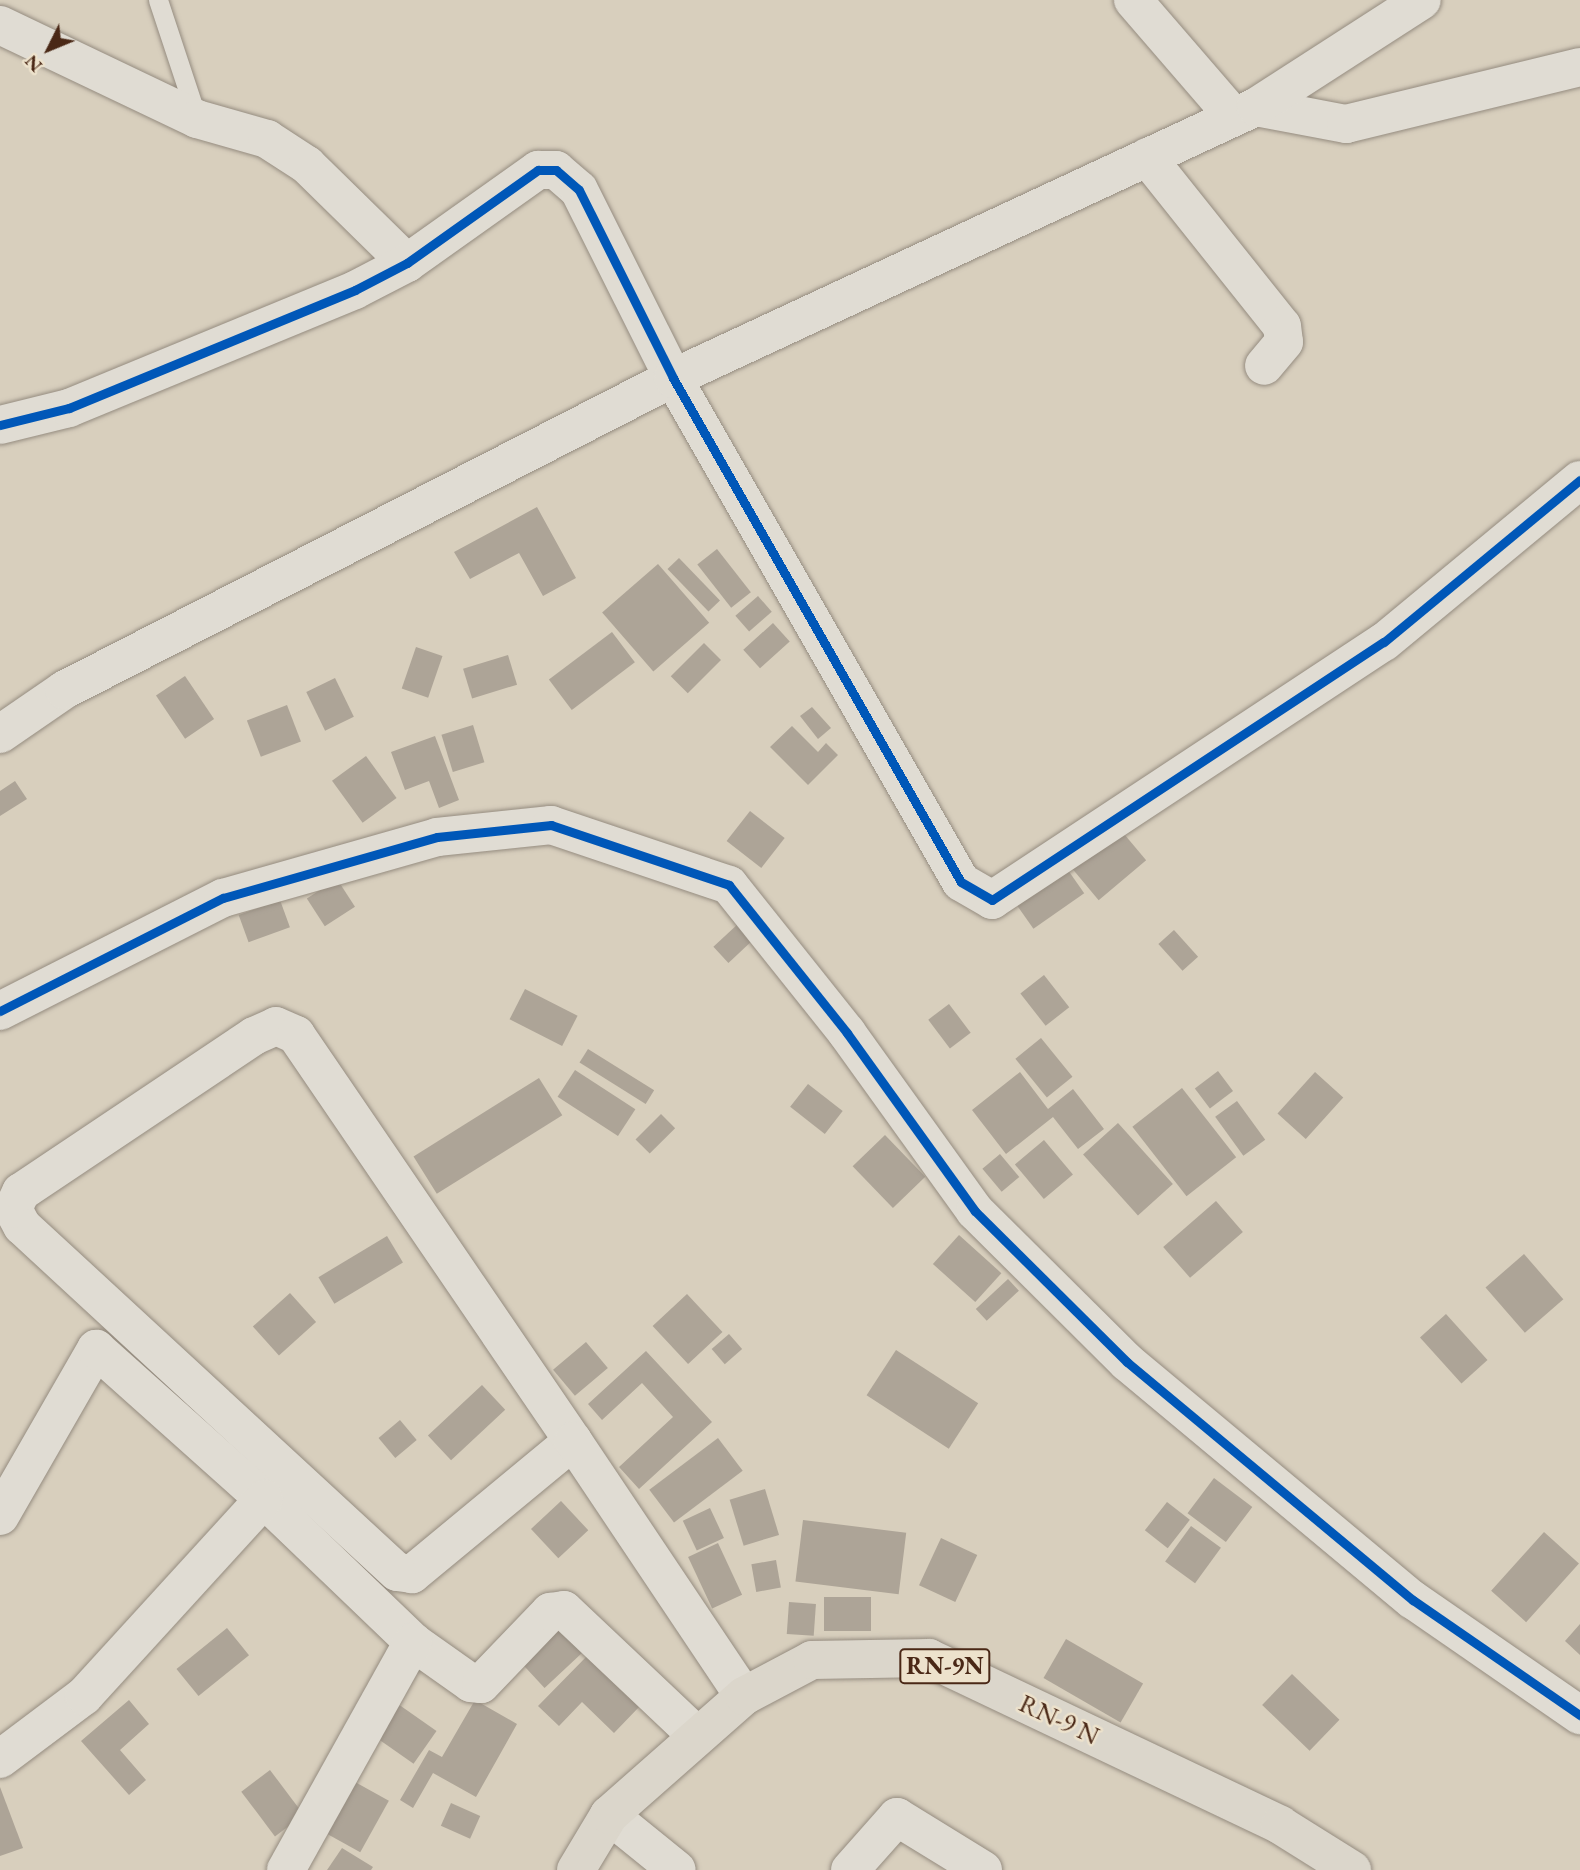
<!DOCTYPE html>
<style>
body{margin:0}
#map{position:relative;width:1580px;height:1870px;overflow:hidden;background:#d8cfbd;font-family:"EB Garamond",serif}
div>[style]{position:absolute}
.building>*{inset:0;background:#ada497;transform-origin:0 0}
.roads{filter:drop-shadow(0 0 2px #958c80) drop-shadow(0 0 2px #958c80)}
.lane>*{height:19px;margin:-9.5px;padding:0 9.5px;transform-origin:9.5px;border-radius:9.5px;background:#e0dcd3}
.street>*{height:38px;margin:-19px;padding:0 19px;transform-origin:19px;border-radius:19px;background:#e0dcd3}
.primary>*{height:38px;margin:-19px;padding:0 19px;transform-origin:19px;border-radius:19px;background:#dbd6cb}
.cycleway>*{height:9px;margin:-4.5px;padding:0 4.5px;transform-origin:4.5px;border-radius:4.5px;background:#0057b8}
span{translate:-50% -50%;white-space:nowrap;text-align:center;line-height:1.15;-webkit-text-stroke:5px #ede2cc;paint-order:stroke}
.shield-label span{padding:2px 5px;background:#ede2cc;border:2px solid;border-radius:5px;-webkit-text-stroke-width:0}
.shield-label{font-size:24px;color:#4a2816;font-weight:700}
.street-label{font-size:26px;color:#4a2816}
.north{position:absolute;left:14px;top:14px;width:70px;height:70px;-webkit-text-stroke:5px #ede2cc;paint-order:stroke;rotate:227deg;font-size:19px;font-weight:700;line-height:28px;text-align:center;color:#4a2816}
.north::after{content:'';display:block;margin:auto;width:24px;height:32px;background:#4a2816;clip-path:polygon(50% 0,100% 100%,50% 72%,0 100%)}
</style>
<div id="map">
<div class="building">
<i style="clip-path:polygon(537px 507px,576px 578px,543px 596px,519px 553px,470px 579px,454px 552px)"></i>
<i style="left:717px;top:549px;width:55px;height:25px;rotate:52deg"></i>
<i style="left:679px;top:558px;width:59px;height:16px;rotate:46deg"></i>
<i style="left:658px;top:564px;width:78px;height:74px;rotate:49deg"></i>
<i style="left:758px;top:596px;width:21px;height:30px;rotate:49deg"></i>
<i style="left:773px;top:623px;width:25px;height:40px;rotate:48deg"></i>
<i style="left:612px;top:632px;width:38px;height:79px;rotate:53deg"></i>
<i style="left:704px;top:643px;width:24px;height:47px;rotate:45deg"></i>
<i style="left:416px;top:647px;width:28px;height:44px;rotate:19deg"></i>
<i style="left:508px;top:655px;width:31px;height:47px;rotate:73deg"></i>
<i style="left:185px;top:676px;width:52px;height:35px;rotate:56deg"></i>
<i style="left:335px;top:678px;width:43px;height:32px;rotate:64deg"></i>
<i style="left:287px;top:705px;width:39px;height:43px;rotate:69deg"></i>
<i style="clip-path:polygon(812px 707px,831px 728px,818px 739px,800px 716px)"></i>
<i style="left:473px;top:725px;width:39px;height:33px;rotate:73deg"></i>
<i style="clip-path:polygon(792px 726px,818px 752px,826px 743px,838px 755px,808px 785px,770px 747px)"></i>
<i style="clip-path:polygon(435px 736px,459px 800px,439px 808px,429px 781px,405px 790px,391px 752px)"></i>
<i style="left:366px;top:756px;width:52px;height:42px;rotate:54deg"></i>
<i style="clip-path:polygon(15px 781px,27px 799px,0 816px,0 791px)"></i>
<i style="left:750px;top:811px;width:44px;height:38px;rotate:38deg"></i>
<i style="left:1114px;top:822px;width:50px;height:62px;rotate:50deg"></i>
<i style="left:1063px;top:863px;width:37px;height:62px;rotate:55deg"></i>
<i style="left:337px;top:879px;width:33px;height:36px;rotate:57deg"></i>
<i style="left:280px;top:900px;width:29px;height:44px;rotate:70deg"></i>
<i style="left:739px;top:923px;width:22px;height:35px;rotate:47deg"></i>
<i style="left:1174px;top:930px;width:36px;height:21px;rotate:48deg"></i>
<i style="left:1044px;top:975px;width:41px;height:30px;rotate:52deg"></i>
<i style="left:525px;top:989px;width:59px;height:34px;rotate:27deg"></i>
<i style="left:949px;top:1004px;width:36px;height:26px;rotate:53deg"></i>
<i style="left:1041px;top:1038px;width:50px;height:33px;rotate:51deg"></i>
<i style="left:588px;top:1049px;width:78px;height:16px;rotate:32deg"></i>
<i style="left:575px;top:1070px;width:72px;height:32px;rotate:33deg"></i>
<i style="left:1218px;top:1071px;width:25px;height:29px;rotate:53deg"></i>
<i style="clip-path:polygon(1020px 1072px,1048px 1109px,1073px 1089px,1104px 1129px,1078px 1149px,1053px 1117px,1006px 1154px,972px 1110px)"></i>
<i style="left:1315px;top:1072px;width:38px;height:56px;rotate:42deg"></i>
<i style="left:539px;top:1078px;width:44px;height:148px;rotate:58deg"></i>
<i style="left:808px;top:1084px;width:44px;height:29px;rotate:38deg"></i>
<i style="left:1182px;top:1088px;width:88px;height:63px;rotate:52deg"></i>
<i style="left:1237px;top:1101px;width:48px;height:27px;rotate:54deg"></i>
<i style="left:661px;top:1114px;width:20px;height:36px;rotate:45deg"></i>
<i style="left:1118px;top:1123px;width:82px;height:47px;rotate:48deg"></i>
<i style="left:885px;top:1135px;width:58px;height:45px;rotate:46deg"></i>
<i style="left:1044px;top:1140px;width:45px;height:38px;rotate:50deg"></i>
<i style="left:1000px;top:1154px;width:30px;height:23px;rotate:50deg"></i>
<i style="left:1216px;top:1201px;width:41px;height:70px;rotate:49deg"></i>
<i style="left:959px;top:1235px;width:57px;height:39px;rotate:42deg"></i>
<i style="left:387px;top:1236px;width:31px;height:80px;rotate:59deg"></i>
<i style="left:1524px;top:1254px;width:60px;height:51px;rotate:49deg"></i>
<i style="left:1008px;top:1279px;width:16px;height:44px;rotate:47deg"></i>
<i style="left:290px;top:1293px;width:39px;height:50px;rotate:48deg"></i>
<i style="left:687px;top:1294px;width:52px;height:47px;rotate:47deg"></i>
<i style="left:1446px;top:1314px;width:62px;height:35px;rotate:48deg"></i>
<i style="left:729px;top:1334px;width:20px;height:23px;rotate:49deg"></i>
<i style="left:586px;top:1342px;width:34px;height:43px;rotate:50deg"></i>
<i style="left:896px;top:1350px;width:98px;height:54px;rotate:33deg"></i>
<i style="clip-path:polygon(646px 1351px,712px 1422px,639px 1489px,619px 1467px,673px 1417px,642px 1383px,602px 1420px,588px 1404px)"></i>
<i style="left:482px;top:1385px;width:34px;height:74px;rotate:47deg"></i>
<i style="left:400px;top:1420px;width:26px;height:28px;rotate:50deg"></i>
<i style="left:718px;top:1438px;width:41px;height:86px;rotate:53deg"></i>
<i style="left:1214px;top:1478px;width:48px;height:44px;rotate:37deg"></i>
<i style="left:765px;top:1489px;width:48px;height:37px;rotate:73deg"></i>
<i style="left:561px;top:1501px;width:40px;height:41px;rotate:47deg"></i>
<i style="left:1167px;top:1502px;width:29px;height:36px;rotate:38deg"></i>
<i style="left:710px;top:1508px;width:33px;height:30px;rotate:65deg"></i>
<i style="left:803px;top:1520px;width:104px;height:62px;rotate:7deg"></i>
<i style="left:1191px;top:1526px;width:37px;height:44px;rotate:36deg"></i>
<i style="left:1544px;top:1532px;width:47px;height:79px;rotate:42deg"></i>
<i style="left:941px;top:1538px;width:40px;height:52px;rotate:25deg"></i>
<i style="left:718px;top:1543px;width:57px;height:33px;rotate:65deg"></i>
<i style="left:776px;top:1560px;width:28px;height:25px;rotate:80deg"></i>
<i style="left:824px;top:1597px;width:47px;height:34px"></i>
<i style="left:789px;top:1602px;width:27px;height:32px;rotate:4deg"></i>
<i style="left:561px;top:1622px;width:37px;height:57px;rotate:47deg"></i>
<i style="clip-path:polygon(1580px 1624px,1580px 1655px,1565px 1641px)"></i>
<i style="left:227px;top:1628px;width:35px;height:65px;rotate:51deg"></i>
<i style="left:1066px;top:1639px;width:89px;height:45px;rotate:30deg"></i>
<i style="clip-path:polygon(588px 1655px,640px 1706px,614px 1733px,582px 1702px,559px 1726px,538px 1706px)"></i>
<i style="left:1292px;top:1674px;width:66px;height:43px;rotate:44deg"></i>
<i style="clip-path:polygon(129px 1700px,149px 1724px,120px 1750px,146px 1780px,129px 1795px,81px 1741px)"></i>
<i style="clip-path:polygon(475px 1700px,517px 1724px,476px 1797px,433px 1773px,413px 1808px,400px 1800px,429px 1750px,442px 1757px)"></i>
<i style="left:398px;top:1704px;width:47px;height:40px;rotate:35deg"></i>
<i style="left:270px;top:1770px;width:56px;height:36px;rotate:53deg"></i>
<i style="left:346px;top:1777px;width:49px;height:59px;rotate:29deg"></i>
<i style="clip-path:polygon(0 1787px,23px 1848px,0 1856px)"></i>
<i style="left:451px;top:1803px;width:32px;height:25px;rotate:24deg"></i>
<i style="clip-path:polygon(342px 1848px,373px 1867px,371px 1870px,327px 1870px)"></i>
</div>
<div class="roads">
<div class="lane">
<i style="left:158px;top:0;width:124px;rotate:71.7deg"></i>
</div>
<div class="street">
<i style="left:1133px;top:0;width:153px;rotate:49.2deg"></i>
<i style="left:0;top:25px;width:218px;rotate:25.5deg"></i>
<i style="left:197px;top:119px;width:73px;rotate:15.9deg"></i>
<i style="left:267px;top:139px;width:48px;rotate:33deg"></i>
<i style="left:307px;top:165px;width:140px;rotate:44.4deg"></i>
<i style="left:1256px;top:107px;width:92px;rotate:10.7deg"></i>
<i style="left:1346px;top:124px;width:241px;rotate:-13.7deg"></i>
<i style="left:1147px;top:157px;width:216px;rotate:51.4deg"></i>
<i style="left:1282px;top:326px;width:16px;rotate:83deg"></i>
<i style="left:1284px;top:342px;width:31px;rotate:130deg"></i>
<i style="left:0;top:425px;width:71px;rotate:-13.8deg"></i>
<i style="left:69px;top:408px;width:309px;rotate:-22.4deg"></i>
<i style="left:355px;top:290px;width:59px;rotate:-27.4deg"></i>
<i style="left:407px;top:263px;width:161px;rotate:-35.4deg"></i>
<i style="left:538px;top:170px;width:18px"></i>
<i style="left:556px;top:170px;width:30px;rotate:41deg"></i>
<i style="left:579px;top:190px;width:210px;rotate:63.4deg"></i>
<i style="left:673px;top:378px;width:580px;rotate:60.26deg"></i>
<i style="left:961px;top:882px;width:36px;rotate:30deg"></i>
<i style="left:992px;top:900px;width:469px;rotate:-33.4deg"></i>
<i style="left:1384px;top:642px;width:254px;rotate:-39.6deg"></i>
<i style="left:0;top:734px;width:78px;rotate:-34.5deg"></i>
<i style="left:64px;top:690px;width:684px;rotate:-27.13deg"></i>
<i style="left:673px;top:378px;width:643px;rotate:-24.93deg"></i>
<i style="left:1256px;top:107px;width:197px;rotate:-32.8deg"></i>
<i style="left:0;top:1011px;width:250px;rotate:-26.9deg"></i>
<i style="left:223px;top:898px;width:223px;rotate:-15.9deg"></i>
<i style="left:437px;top:837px;width:115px;rotate:-6deg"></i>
<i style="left:551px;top:825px;width:188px;rotate:18.6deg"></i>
<i style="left:729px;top:885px;width:189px;rotate:51.4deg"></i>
<i style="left:847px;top:1033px;width:219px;rotate:54.3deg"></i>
<i style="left:975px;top:1211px;width:214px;rotate:44.8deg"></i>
<i style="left:1127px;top:1362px;width:372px;rotate:39.8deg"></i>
<i style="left:1413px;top:1600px;width:203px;rotate:34.6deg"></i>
<i style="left:573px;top:1441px;width:209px;rotate:140.4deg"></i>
<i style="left:412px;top:1574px;width:15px;rotate:-172deg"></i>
<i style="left:397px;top:1572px;width:510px;rotate:-137.3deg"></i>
<i style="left:22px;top:1226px;width:19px;rotate:-118deg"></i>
<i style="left:13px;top:1209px;width:19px;rotate:-65deg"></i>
<i style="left:21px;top:1192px;width:280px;rotate:-33.8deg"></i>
<i style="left:254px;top:1036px;width:24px;rotate:-24deg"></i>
<i style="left:276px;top:1026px;width:22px;rotate:24deg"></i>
<i style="left:296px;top:1035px;width:491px;rotate:55.7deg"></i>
<i style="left:573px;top:1441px;width:307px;rotate:56.2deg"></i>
<i style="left:0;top:1516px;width:193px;rotate:-60.1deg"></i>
<i style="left:96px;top:1349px;width:225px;rotate:41.8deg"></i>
<i style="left:264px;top:1499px;width:207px;rotate:43.8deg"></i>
<i style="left:413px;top:1642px;width:71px;rotate:35.3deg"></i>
<i style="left:471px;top:1683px;width:10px;rotate:6deg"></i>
<i style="left:481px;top:1684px;width:100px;rotate:-46.2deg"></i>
<i style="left:550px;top:1612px;width:14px;rotate:-8deg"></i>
<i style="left:564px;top:1610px;width:180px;rotate:43.4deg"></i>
<i style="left:0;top:1759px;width:105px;rotate:-36.9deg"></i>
<i style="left:84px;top:1696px;width:267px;rotate:-47.6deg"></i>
<i style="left:609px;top:1815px;width:87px;rotate:39deg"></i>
<i style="left:286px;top:1870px;width:261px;rotate:-60.9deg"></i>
<i style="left:850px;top:1870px;width:71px;rotate:-48.4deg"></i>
<i style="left:897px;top:1817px;width:101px;rotate:31.6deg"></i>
</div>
<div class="primary">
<i style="left:576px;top:1870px;width:64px;rotate:-59deg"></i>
<i style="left:609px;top:1815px;width:180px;rotate:-41.4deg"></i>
<i style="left:744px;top:1696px;width:77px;rotate:-27.9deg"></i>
<i style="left:812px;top:1660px;width:117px;rotate:-1deg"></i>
<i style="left:929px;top:1658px;width:389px;rotate:25.4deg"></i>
<i style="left:1280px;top:1825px;width:85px;rotate:32deg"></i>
</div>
</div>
<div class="cycleway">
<i style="left:0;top:425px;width:71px;rotate:-13.8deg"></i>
<i style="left:69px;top:408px;width:309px;rotate:-22.4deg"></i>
<i style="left:355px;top:290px;width:59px;rotate:-27.4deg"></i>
<i style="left:407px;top:263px;width:161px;rotate:-35.4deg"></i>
<i style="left:538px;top:170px;width:18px"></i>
<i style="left:556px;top:170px;width:30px;rotate:41deg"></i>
<i style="left:579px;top:190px;width:210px;rotate:63.4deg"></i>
<i style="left:673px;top:378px;width:580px;rotate:60.26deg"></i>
<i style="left:961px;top:882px;width:36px;rotate:30deg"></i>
<i style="left:992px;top:900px;width:469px;rotate:-33.4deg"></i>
<i style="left:1384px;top:642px;width:254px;rotate:-39.6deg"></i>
<i style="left:0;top:1011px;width:250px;rotate:-26.9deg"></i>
<i style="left:223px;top:898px;width:223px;rotate:-15.9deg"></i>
<i style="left:437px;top:837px;width:115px;rotate:-6deg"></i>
<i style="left:551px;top:825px;width:188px;rotate:18.6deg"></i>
<i style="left:729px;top:885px;width:189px;rotate:51.4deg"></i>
<i style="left:847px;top:1033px;width:219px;rotate:54.3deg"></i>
<i style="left:975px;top:1211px;width:214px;rotate:44.8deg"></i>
<i style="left:1127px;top:1362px;width:372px;rotate:39.8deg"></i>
<i style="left:1413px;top:1600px;width:203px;rotate:34.6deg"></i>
</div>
<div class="shield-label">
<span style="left:945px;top:1666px">RN-9N</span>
</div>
<div class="street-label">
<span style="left:1059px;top:1720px;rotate:25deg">RN-9 N</span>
</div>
<div class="north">N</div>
</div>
